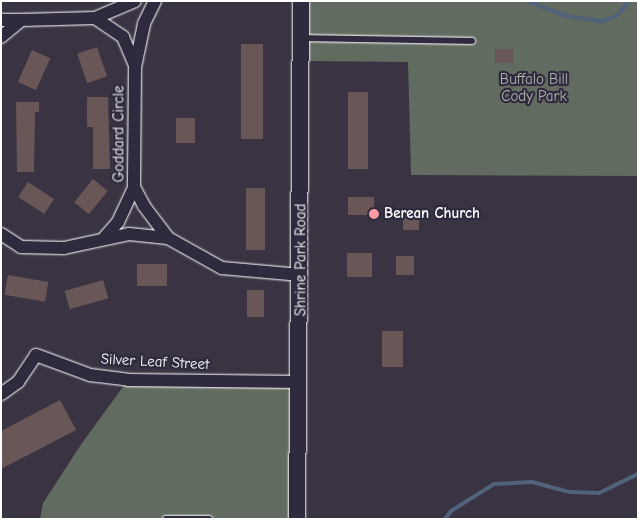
<!DOCTYPE html>
<style>
body{margin:0}
#map{position:relative;width:639px;height:520px;overflow:hidden;background:#3a3342;font-family:"Comic Neue",sans-serif}
div>[style]{position:absolute}
.green>*{inset:0;background:#626b5f}
.stream>*{height:4px;margin:-2px;padding:0 2px;transform-origin:2px;border-radius:2px;background:#50637b}
.building>*{inset:0;background:#685756;transform-origin:0 0}
.roads{filter:drop-shadow(0 0 1px #fff) drop-shadow(0 0 1px #fff)}
.service>*{height:6px;margin:-3px;padding:0 3px;transform-origin:3px;border-radius:3px;background:#2f2a3d}
.minor>*{height:12px;margin:-6px;padding:0 6px;transform-origin:6px;border-radius:6px;background:#2f2a3d}
.tertiary>*{height:16px;margin:-8px;padding:0 8px;transform-origin:8px;border-radius:8px;background:#2f2a3d}
.dots>*{width:14px;height:14px;translate:-50% -50%;box-sizing:border-box;border:2px solid #2f2a3d;border-radius:50%}
span{translate:-50% -50%;white-space:nowrap;text-align:center;line-height:1.15;-webkit-text-stroke:4.5px #2f2a3d;paint-order:stroke}
.park-label{font-size:15px;color:#b0b5af}
.street-label{font-size:15px;color:#fff}
.poi-label{font-size:15px;color:#fff;font-weight:700}
.left{translate:0 -50%;text-align:left}
.frame{position:absolute;inset:0;border:2px solid #fff;pointer-events:none}
</style>
<div id="map">
<div class="green">
<i style="clip-path:polygon(308px 1px,638px 1px,638px 176px,411px 175px,408px 62px,307px 61px)"></i>
<i style="clip-path:polygon(128px 380px,299px 382px,299px 519px,40px 519px,43px 503px,82px 443px)"></i>
</div>
<div class="stream">
<i style="left:527px;top:1px;width:42px;rotate:21deg"></i>
<i style="left:566px;top:16px;width:37px;rotate:8deg"></i>
<i style="left:603px;top:21px;width:15px;rotate:-20deg"></i>
<i style="left:617px;top:16px;width:19px;rotate:-51deg"></i>
<i style="left:445px;top:519px;width:10px;rotate:-53deg"></i>
<i style="left:451px;top:511px;width:51px;rotate:-32.1deg"></i>
<i style="left:494px;top:484px;width:38px;rotate:-3deg"></i>
<i style="left:532px;top:482px;width:39px;rotate:15deg"></i>
<i style="left:570px;top:492px;width:29px;rotate:2deg"></i>
<i style="left:599px;top:493px;width:43px;rotate:-26deg"></i>
</div>
<div class="building">
<i style="left:241px;top:44px;width:22px;height:95px"></i>
<i style="left:97px;top:47px;width:31px;height:21px;rotate:71deg"></i>
<i style="left:495px;top:49px;width:18px;height:14px"></i>
<i style="left:32px;top:50px;width:20px;height:35px;rotate:24deg"></i>
<i style="left:348px;top:92px;width:20px;height:77px"></i>
<i style="clip-path:polygon(87px 97px,108px 97px,110px 169px,93px 169px,93px 127px,87px 127px)"></i>
<i style="clip-path:polygon(16px 102px,39px 102px,39px 112px,35px 112px,34px 172px,17px 172px)"></i>
<i style="left:176px;top:118px;width:19px;height:25px"></i>
<i style="left:93px;top:179px;width:19px;height:30px;rotate:39deg"></i>
<i style="left:28px;top:182px;width:31px;height:18px;rotate:33deg"></i>
<i style="left:246px;top:188px;width:19px;height:62px"></i>
<i style="left:348px;top:197px;width:26px;height:18px"></i>
<i style="left:403px;top:216px;width:16px;height:14px"></i>
<i style="left:347px;top:253px;width:25px;height:24px"></i>
<i style="left:396px;top:256px;width:18px;height:19px"></i>
<i style="left:137px;top:264px;width:30px;height:22px"></i>
<i style="left:8px;top:275px;width:41px;height:20px;rotate:10deg"></i>
<i style="left:103px;top:280px;width:19px;height:40px;rotate:74deg"></i>
<i style="left:247px;top:290px;width:17px;height:27px"></i>
<i style="left:382px;top:331px;width:21px;height:36px"></i>
<i style="clip-path:polygon(60px 400px,76px 430px,1px 469px,1px 431px)"></i>
</div>
<div class="roads">
<div class="service">
<i style="left:302px;top:38px;width:170px;rotate:1deg"></i>
<i style="left:166px;top:519px;width:43px"></i>
</div>
<div class="minor">
<i style="left:155px;top:1px;width:25px;rotate:116deg"></i>
<i style="left:144px;top:24px;width:44px;rotate:101.8deg"></i>
<i style="left:135px;top:67px;width:120px;rotate:90.5deg"></i>
<i style="left:134px;top:187px;width:21px;rotate:62deg"></i>
<i style="left:144px;top:206px;width:40px;rotate:53deg"></i>
<i style="left:168px;top:238px;width:62px;rotate:29.1deg"></i>
<i style="left:222px;top:268px;width:79px;rotate:5.1deg"></i>
<i style="left:95px;top:18px;width:43px;rotate:-23deg"></i>
<i style="left:1px;top:20px;width:20px"></i>
<i style="left:1px;top:37px;width:26px;rotate:-40deg"></i>
<i style="left:21px;top:20px;width:74px;rotate:-1.5deg"></i>
<i style="left:95px;top:18px;width:34px;rotate:34deg"></i>
<i style="left:123px;top:37px;width:30px;rotate:67deg"></i>
<i style="left:1px;top:234px;width:24px;rotate:33deg"></i>
<i style="left:21px;top:247px;width:43px;rotate:1.3deg"></i>
<i style="left:64px;top:248px;width:66px;rotate:-12.2deg"></i>
<i style="left:129px;top:234px;width:39px;rotate:6deg"></i>
<i style="left:105px;top:237px;width:20px;rotate:-49deg"></i>
<i style="left:118px;top:222px;width:38px;rotate:-65deg"></i>
<i style="left:1px;top:394px;width:21px;rotate:-35deg"></i>
<i style="left:18px;top:382px;width:32px;rotate:-56deg"></i>
<i style="left:36px;top:355px;width:58px;rotate:20.3deg"></i>
<i style="left:90px;top:375px;width:38px;rotate:7deg"></i>
<i style="left:128px;top:380px;width:171px;rotate:0.7deg"></i>
</div>
<div class="tertiary">
<i style="left:297px;top:519px;width:518px;rotate:-89.56deg"></i>
</div>
</div>
<div class="dots">
<i style="left:374px;top:214px;background:#ff9aa2"></i>
</div>
<div class="park-label">
<span style="left:534px;top:88px">Buffalo Bill<br>Cody Park</span>
</div>
<div class="street-label">
<span style="left:119px;top:134px;rotate:-90deg">Goddard Circle</span>
<span style="left:301px;top:260px;rotate:-90deg">Shrine Park Road</span>
<span style="left:155px;top:362px;rotate:3deg">Silver Leaf Street</span>
</div>
<div class="poi-label">
<span class="left" style="left:384px;top:214px">Berean Church</span>
</div>
<div class="frame"></div>
</div>
